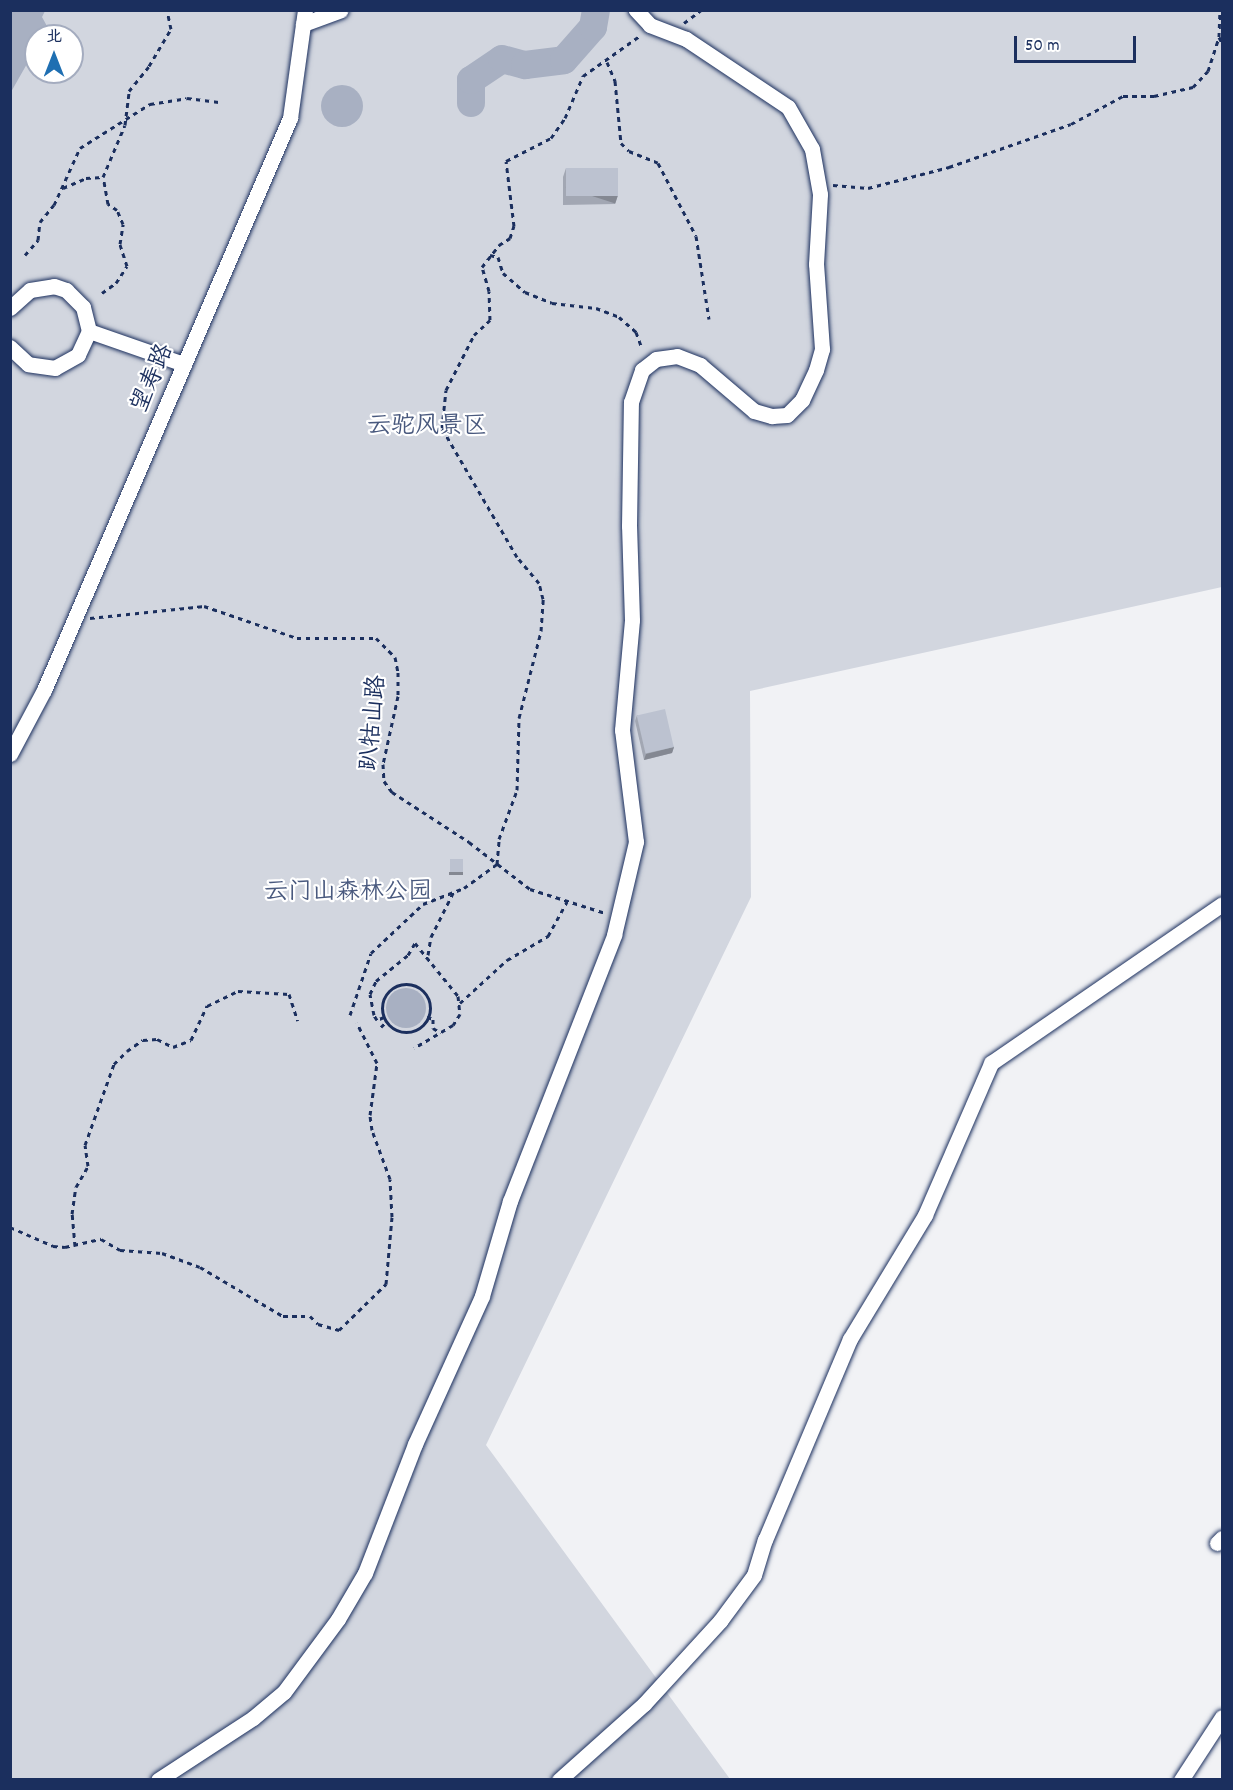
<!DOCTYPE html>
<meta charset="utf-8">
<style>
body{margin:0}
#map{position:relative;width:1233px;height:1790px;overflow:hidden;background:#f1f2f5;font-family:Dekko,"LXGW WenKai TC",sans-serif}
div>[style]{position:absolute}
.green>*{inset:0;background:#d2d6df}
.water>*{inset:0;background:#a8b0c2}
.round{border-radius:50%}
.river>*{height:28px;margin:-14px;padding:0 14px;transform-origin:14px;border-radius:14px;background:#a8b0c2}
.path>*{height:3px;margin-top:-1.5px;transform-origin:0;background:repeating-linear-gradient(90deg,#1b2f5e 0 4.5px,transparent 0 9px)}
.path>.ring{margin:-1.5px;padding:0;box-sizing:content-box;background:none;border:3px solid #1b2f5e;border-radius:50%}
.roads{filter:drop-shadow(0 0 2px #1b2f5e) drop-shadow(0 0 2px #1b2f5e)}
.minor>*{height:15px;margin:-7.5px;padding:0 7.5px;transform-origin:7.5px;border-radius:7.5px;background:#fff}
.wall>*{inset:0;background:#a2a7b3}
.shaded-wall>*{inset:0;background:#848892;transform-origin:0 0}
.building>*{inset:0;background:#bcc2d0;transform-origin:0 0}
span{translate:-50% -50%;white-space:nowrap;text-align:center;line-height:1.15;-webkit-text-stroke:4.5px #fff;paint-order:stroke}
.street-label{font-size:24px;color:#1b2f5e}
.park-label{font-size:24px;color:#49597e}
.frame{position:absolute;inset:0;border:12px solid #1b2f5e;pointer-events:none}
.north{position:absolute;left:24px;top:24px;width:60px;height:60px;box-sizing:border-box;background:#fff;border:2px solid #a4acbf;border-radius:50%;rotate:0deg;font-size:16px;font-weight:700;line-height:24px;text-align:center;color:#1b2f5e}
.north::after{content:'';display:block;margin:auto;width:21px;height:27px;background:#1f6fb2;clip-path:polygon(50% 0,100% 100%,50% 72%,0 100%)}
.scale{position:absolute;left:1014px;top:36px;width:122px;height:27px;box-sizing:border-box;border:3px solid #1b2f5e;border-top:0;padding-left:8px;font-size:18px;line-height:21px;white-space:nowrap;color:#1b2f5e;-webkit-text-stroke:4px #fff;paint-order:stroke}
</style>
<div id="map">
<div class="green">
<i style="clip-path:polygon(evenodd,11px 11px,1222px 11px,1222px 587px,750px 691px,751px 897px,486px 1445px,730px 1779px,11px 1780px,11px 11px,36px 36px,72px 36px,72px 72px,36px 72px,36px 36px)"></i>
</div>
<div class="water">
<i style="clip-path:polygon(11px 10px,45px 11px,42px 17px,48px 28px,43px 36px,36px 36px,36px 48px,11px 92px)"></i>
<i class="round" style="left:321px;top:85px;width:42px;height:42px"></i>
<i class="round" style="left:386px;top:988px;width:40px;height:40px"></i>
</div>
<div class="river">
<i style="left:471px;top:103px;width:23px;rotate:-90deg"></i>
<i style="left:471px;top:80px;width:37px;rotate:-34deg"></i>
<i style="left:502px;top:59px;width:24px;rotate:15deg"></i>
<i style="left:525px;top:65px;width:39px;rotate:-7deg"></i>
<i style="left:564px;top:60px;width:44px;rotate:-48.7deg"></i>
<i style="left:593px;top:27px;width:17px;rotate:-80deg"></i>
</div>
<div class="path">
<i style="left:684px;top:23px;width:21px;rotate:-37deg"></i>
<i style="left:1219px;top:37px;width:7px;rotate:63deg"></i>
<i style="left:607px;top:62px;width:21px;rotate:67deg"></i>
<i style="left:615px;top:81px;width:62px;rotate:84.5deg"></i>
<i style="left:621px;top:143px;width:11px;rotate:45deg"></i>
<i style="left:629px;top:151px;width:31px;rotate:22deg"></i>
<i style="left:658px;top:163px;width:82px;rotate:62.5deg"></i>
<i style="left:696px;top:236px;width:84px;rotate:81.1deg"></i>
<i style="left:833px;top:185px;width:35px;rotate:5deg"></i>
<i style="left:868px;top:188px;width:84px;rotate:-14.5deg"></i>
<i style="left:949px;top:167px;width:129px;rotate:-19.4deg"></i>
<i style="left:1071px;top:124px;width:59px;rotate:-28.3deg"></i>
<i style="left:1123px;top:96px;width:31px"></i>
<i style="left:1154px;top:96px;width:40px;rotate:-13deg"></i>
<i style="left:1193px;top:87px;width:22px;rotate:-47deg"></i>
<i style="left:1208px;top:71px;width:36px;rotate:-72deg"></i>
<i style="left:1219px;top:37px;width:27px;rotate:-88deg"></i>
<i style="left:63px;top:188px;width:25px;rotate:-23deg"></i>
<i style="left:86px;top:178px;width:17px;rotate:-3deg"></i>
<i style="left:25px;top:255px;width:20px;rotate:-49deg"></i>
<i style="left:38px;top:240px;width:18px;rotate:-84deg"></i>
<i style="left:40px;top:222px;width:22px;rotate:-51deg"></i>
<i style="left:54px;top:205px;width:63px;rotate:-65.5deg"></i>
<i style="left:80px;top:148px;width:83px;rotate:-32.2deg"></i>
<i style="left:150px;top:104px;width:37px;rotate:-9deg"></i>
<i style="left:187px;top:98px;width:32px;rotate:7deg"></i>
<i style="left:490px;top:255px;width:8px;rotate:14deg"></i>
<i style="left:498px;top:257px;width:17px;rotate:73deg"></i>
<i style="left:503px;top:273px;width:29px;rotate:41deg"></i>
<i style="left:525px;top:292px;width:29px;rotate:22deg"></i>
<i style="left:552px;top:303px;width:44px;rotate:6.5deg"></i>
<i style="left:596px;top:308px;width:25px;rotate:21deg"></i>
<i style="left:619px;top:317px;width:23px;rotate:41deg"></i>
<i style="left:636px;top:332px;width:15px;rotate:70deg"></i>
<i style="left:102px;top:293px;width:17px;rotate:-36deg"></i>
<i style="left:116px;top:283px;width:20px;rotate:-57deg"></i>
<i style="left:127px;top:266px;width:23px;rotate:-108deg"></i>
<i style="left:120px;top:244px;width:20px;rotate:-81deg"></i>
<i style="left:123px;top:224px;width:15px;rotate:-113deg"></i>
<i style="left:117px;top:210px;width:11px;rotate:-146deg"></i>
<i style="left:108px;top:204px;width:27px;rotate:-100deg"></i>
<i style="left:103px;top:177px;width:56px;rotate:-67.1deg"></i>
<i style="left:125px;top:125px;width:34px;rotate:-83deg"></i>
<i style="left:129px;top:91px;width:32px;rotate:-51deg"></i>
<i style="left:149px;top:66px;width:43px;rotate:-59.3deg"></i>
<i style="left:171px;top:29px;width:19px;rotate:-102deg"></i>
<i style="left:90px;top:618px;width:115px;rotate:-6deg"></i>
<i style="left:204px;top:606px;width:98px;rotate:19deg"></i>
<i style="left:297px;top:638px;width:79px"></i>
<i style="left:376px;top:638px;width:27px;rotate:45deg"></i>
<i style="left:395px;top:657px;width:15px;rotate:79deg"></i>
<i style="left:398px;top:672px;width:24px;rotate:90deg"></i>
<i style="left:398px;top:696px;width:70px;rotate:102.4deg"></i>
<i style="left:383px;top:764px;width:17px;rotate:87deg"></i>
<i style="left:384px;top:781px;width:14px;rotate:54deg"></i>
<i style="left:392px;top:792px;width:92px;rotate:33deg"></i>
<i style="left:469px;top:842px;width:77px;rotate:37.6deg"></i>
<i style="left:530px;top:889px;width:79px;rotate:17.7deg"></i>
<i style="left:428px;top:955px;width:18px;rotate:-81deg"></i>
<i style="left:431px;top:937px;width:51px;rotate:-63.4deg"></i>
<i class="ring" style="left:382px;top:984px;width:45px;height:45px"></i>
<i style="left:460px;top:1003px;width:64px;rotate:-42.5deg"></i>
<i style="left:507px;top:960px;width:48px;rotate:-30.3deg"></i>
<i style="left:548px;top:936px;width:39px;rotate:-61deg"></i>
<i style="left:350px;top:1015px;width:65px;rotate:-71.3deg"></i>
<i style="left:371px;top:953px;width:71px;rotate:-43.3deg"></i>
<i style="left:423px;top:904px;width:44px;rotate:-21.3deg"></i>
<i style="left:464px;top:888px;width:41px;rotate:-36deg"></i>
<i style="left:497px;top:864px;width:25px;rotate:-85deg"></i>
<i style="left:499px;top:839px;width:52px;rotate:-69.8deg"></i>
<i style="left:517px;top:790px;width:72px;rotate:-88.4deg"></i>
<i style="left:519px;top:718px;width:90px;rotate:-75.8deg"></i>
<i style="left:541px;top:631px;width:32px;rotate:-86deg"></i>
<i style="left:543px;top:599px;width:16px;rotate:-104deg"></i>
<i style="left:539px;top:583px;width:34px;rotate:-130deg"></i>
<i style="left:517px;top:557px;width:149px;rotate:-120.2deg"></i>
<i style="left:442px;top:428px;width:38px;rotate:-84deg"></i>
<i style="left:446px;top:390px;width:62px;rotate:-63deg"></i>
<i style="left:474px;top:335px;width:22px;rotate:-43deg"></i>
<i style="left:490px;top:320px;width:29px;rotate:-92deg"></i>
<i style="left:489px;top:291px;width:25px;rotate:-106deg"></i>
<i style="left:482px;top:267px;width:28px;rotate:-52deg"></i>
<i style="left:499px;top:245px;width:13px;rotate:-32deg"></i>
<i style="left:510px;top:238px;width:13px;rotate:-72deg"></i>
<i style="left:514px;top:226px;width:65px;rotate:-97deg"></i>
<i style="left:506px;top:161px;width:51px;rotate:-27.1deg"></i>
<i style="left:551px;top:138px;width:24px;rotate:-55deg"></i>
<i style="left:565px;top:118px;width:46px;rotate:-66.8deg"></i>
<i style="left:583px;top:76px;width:71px;rotate:-35.3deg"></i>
<i style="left:384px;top:1017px;width:8px;rotate:157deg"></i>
<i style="left:377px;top:1020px;width:6px;rotate:-121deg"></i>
<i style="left:374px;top:1015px;width:21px;rotate:-101deg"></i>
<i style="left:370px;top:994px;width:14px;rotate:-65deg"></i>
<i style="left:376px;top:981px;width:41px;rotate:-39.1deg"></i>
<i style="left:408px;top:955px;width:14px;rotate:-60deg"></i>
<i style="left:415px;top:943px;width:68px;rotate:50.9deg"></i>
<i style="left:458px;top:996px;width:18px;rotate:84deg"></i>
<i style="left:460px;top:1014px;width:13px;rotate:122deg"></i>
<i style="left:453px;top:1025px;width:45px;rotate:149.5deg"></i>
<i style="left:427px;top:1017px;width:6px;rotate:18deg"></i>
<i style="left:433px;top:1019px;width:9px;rotate:90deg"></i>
<i style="left:433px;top:1028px;width:9px;rotate:32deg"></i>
<i style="left:381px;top:1027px;width:7px;rotate:-45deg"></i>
<i style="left:10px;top:1227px;width:47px;rotate:23.8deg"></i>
<i style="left:53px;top:1246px;width:12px;rotate:5deg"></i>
<i style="left:65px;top:1247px;width:37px;rotate:-13deg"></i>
<i style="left:101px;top:1239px;width:22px;rotate:30deg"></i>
<i style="left:120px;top:1250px;width:42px;rotate:4.1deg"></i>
<i style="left:162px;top:1253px;width:40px;rotate:20.2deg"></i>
<i style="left:200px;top:1267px;width:96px;rotate:30.6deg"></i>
<i style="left:283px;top:1316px;width:27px"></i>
<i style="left:310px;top:1316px;width:11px;rotate:45deg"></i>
<i style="left:318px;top:1324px;width:22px;rotate:16deg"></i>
<i style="left:339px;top:1330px;width:66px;rotate:-44.4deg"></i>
<i style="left:386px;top:1284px;width:67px;rotate:-84.9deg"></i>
<i style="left:392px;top:1217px;width:38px;rotate:-93deg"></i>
<i style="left:390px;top:1179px;width:52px;rotate:-110.2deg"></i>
<i style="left:372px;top:1130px;width:15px;rotate:-98deg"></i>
<i style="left:370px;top:1115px;width:52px;rotate:-82.3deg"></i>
<i style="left:377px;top:1063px;width:45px;rotate:-116.6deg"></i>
<i style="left:75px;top:1246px;width:32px;rotate:-95deg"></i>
<i style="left:72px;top:1214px;width:27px;rotate:-82deg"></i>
<i style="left:76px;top:1187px;width:24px;rotate:-60deg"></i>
<i style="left:88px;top:1166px;width:21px;rotate:-98deg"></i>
<i style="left:85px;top:1145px;width:86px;rotate:-70.3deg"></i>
<i style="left:114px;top:1064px;width:18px;rotate:-45deg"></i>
<i style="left:127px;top:1051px;width:19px;rotate:-35deg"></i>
<i style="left:143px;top:1040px;width:14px;rotate:-4deg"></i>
<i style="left:157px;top:1039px;width:18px;rotate:27deg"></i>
<i style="left:173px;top:1047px;width:19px;rotate:-21deg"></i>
<i style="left:191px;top:1040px;width:38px;rotate:-65deg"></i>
<i style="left:207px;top:1006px;width:34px;rotate:-26deg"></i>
<i style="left:238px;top:991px;width:51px;rotate:3.4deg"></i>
<i style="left:289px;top:994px;width:28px;rotate:72deg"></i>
</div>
<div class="roads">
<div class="minor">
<i style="left:303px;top:24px;width:40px;rotate:-20.2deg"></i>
<i style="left:10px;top:308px;width:27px;rotate:-42deg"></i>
<i style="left:30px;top:290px;width:24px;rotate:-9deg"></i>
<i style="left:54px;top:286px;width:13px;rotate:18deg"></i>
<i style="left:66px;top:290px;width:24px;rotate:45deg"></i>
<i style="left:83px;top:307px;width:25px;rotate:76deg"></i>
<i style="left:89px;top:331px;width:26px;rotate:115deg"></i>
<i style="left:78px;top:355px;width:26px;rotate:151deg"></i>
<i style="left:55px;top:368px;width:27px;rotate:-172deg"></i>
<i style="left:28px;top:364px;width:25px;rotate:-137deg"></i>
<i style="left:89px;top:331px;width:101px;rotate:19.2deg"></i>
<i style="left:10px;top:754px;width:72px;rotate:-62deg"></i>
<i style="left:44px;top:690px;width:623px;rotate:-66.73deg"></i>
<i style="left:290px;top:118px;width:109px;rotate:-82.1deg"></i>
<i style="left:1217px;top:1543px;width:7px;rotate:-45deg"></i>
<i style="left:158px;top:1780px;width:113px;rotate:-33.1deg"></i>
<i style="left:253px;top:1718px;width:40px;rotate:-40deg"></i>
<i style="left:284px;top:1692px;width:91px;rotate:-53.5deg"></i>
<i style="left:338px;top:1619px;width:53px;rotate:-59.6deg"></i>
<i style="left:365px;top:1573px;width:138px;rotate:-68.8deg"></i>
<i style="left:415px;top:1444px;width:162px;rotate:-65.6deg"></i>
<i style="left:482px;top:1296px;width:99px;rotate:-73.6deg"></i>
<i style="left:510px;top:1201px;width:286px;rotate:-68.6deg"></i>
<i style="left:614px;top:935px;width:96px;rotate:-76.7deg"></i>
<i style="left:636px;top:842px;width:113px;rotate:-97.1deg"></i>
<i style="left:622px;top:730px;width:110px;rotate:-84.8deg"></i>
<i style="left:632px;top:620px;width:94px;rotate:-91.8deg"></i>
<i style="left:629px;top:526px;width:124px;rotate:-89.1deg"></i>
<i style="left:631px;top:402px;width:34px;rotate:-71deg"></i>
<i style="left:642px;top:370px;width:18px;rotate:-38deg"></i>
<i style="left:656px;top:359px;width:21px;rotate:-8deg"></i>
<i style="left:677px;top:356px;width:25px;rotate:21deg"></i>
<i style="left:700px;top:365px;width:71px;rotate:40.4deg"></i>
<i style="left:754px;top:411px;width:19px;rotate:16deg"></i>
<i style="left:772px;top:416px;width:15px;rotate:-4deg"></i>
<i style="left:787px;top:415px;width:21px;rotate:-45deg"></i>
<i style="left:802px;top:400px;width:33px;rotate:-65deg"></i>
<i style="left:816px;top:370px;width:22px;rotate:-74deg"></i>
<i style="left:822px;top:349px;width:85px;rotate:-94deg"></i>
<i style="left:816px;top:264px;width:70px;rotate:-86.7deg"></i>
<i style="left:820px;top:194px;width:46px;rotate:-100.1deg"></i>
<i style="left:812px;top:149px;width:48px;rotate:-119.7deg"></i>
<i style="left:788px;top:107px;width:123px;rotate:-146.3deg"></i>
<i style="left:686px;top:39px;width:39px;rotate:-159deg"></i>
<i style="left:650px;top:25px;width:21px;rotate:-133deg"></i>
<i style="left:559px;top:1780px;width:114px;rotate:-41.8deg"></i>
<i style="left:644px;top:1704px;width:113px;rotate:-47.5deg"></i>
<i style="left:720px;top:1621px;width:57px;rotate:-53.5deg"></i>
<i style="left:754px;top:1575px;width:37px;rotate:-73deg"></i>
<i style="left:765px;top:1540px;width:218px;rotate:-67.1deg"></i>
<i style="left:850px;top:1339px;width:145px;rotate:-58.8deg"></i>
<i style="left:925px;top:1215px;width:166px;rotate:-66.5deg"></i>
<i style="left:991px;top:1063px;width:280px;rotate:-34.5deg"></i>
<i style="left:1181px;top:1780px;width:75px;rotate:-56.9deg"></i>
</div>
</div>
<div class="wall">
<i style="clip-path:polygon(566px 168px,618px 195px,615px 204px,563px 205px,563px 177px)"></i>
<i style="clip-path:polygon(637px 715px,674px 747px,672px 753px,644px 760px,635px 721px)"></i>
</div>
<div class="shaded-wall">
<i style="left:618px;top:195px;width:9px;height:52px;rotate:108deg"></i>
<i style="clip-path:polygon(674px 747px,672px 753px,644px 760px,646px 754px)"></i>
<i style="left:449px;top:872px;width:14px;height:3px"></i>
</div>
<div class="building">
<i style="left:566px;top:168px;width:52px;height:28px"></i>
<i style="left:665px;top:709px;width:39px;height:29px;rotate:77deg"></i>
<i style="left:450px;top:859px;width:13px;height:13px"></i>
</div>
<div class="street-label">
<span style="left:154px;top:379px;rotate:-67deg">望寿路</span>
<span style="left:375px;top:723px;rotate:-85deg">趴牯山路</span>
</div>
<div class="park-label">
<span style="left:427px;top:428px">云驼风景区</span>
<span style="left:348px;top:894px">云门山森林公园</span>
</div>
<div class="frame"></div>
<div class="north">北</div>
<div class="scale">50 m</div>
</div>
